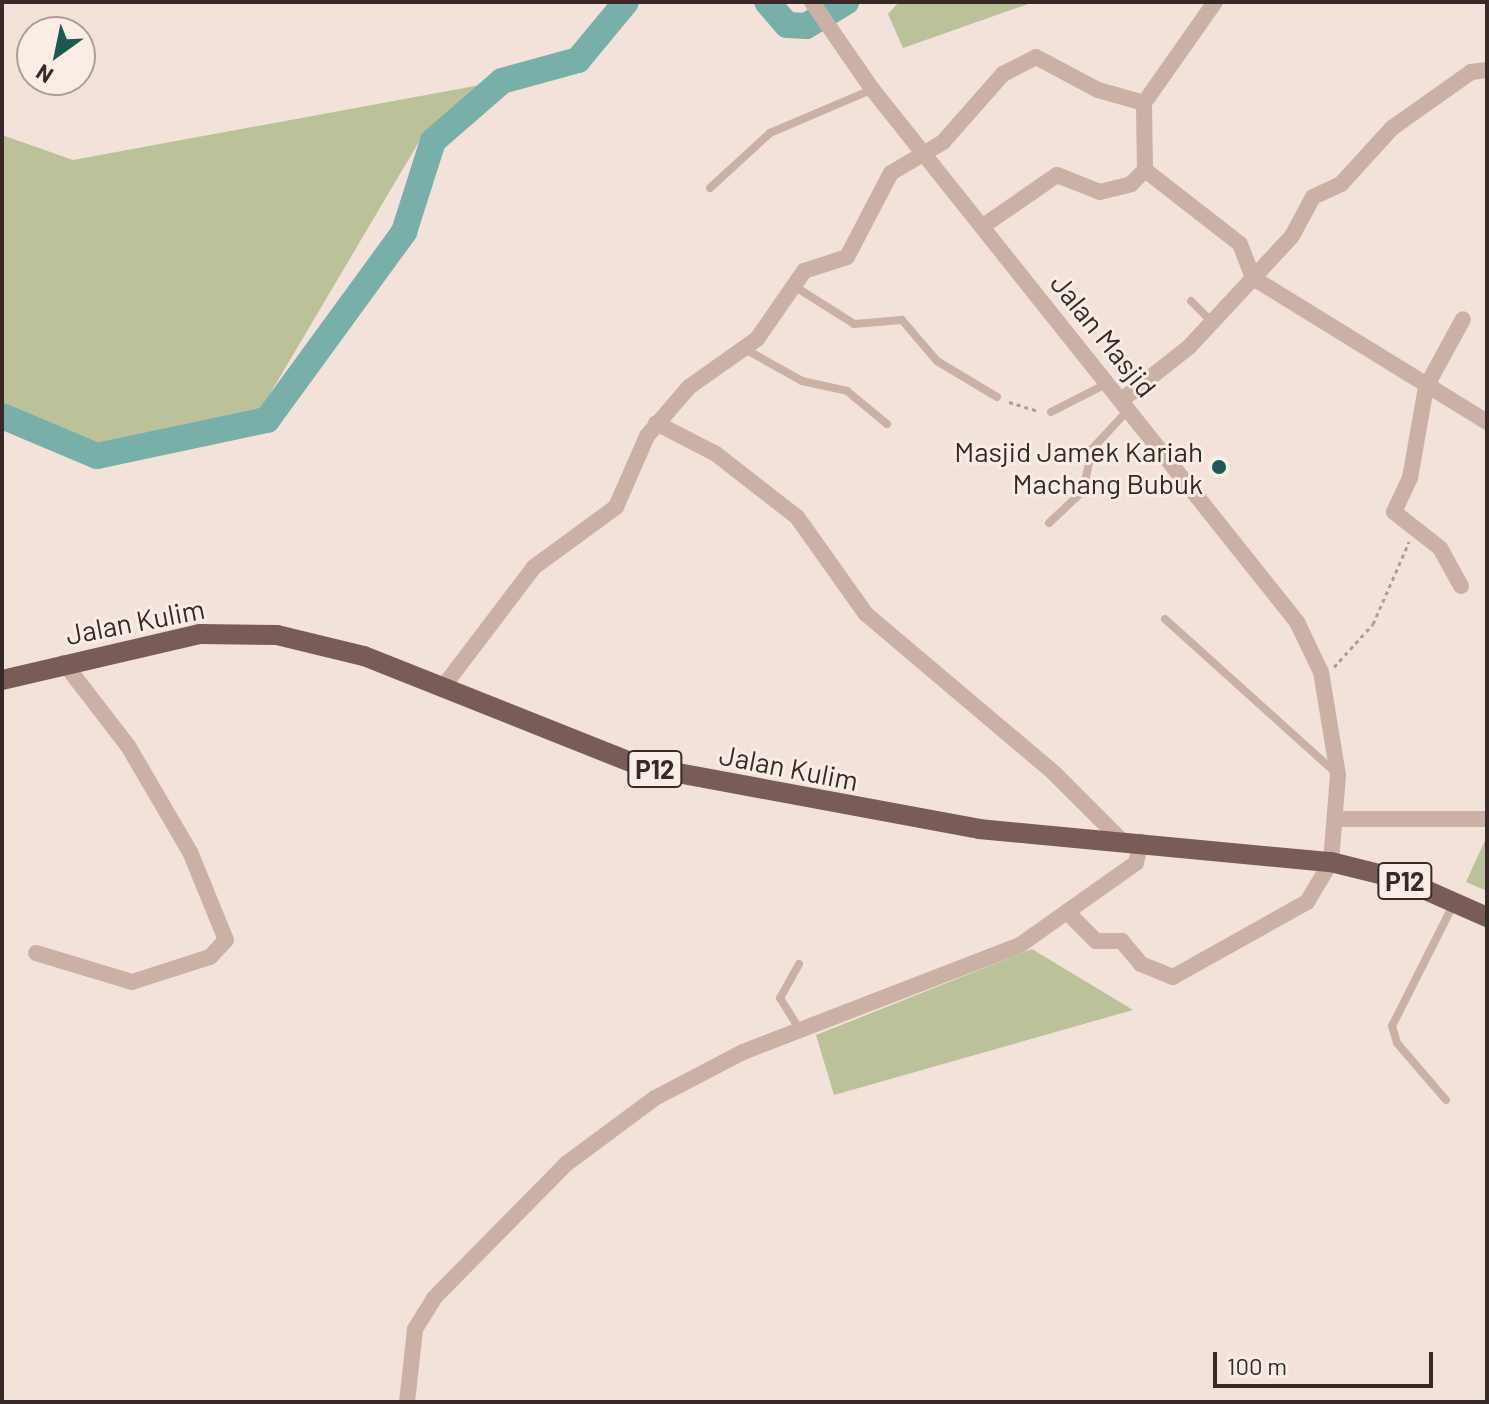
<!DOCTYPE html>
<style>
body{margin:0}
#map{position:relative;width:1489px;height:1404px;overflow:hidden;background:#f2e2da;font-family:Barlow,sans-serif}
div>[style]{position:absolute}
.green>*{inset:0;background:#bbc299}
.river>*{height:26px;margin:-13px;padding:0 13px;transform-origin:13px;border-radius:13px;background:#78b0a9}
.path>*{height:3px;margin-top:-1.5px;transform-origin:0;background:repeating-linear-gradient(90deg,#b7998f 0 4px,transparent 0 8px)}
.service>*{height:8px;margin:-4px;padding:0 4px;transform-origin:4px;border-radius:4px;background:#cbb0a5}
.minor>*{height:16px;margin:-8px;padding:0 8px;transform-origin:8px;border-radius:8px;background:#cbb0a5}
.primary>*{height:20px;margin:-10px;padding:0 10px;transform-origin:10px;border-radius:10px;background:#795c57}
.dots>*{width:22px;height:22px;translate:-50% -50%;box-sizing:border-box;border:4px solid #faede6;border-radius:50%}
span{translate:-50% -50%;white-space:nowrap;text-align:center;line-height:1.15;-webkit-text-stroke:6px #faede6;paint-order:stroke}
.shield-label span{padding:2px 6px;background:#faede6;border:2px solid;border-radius:6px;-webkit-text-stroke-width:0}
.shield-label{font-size:26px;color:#362927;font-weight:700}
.street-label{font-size:28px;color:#362927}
.poi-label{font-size:28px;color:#362927}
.right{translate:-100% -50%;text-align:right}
.frame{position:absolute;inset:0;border:4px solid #362927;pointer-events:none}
.north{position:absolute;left:16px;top:16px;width:80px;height:80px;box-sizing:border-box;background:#faede6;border:2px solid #ac9f9a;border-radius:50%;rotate:213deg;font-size:22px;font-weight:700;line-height:32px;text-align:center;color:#362927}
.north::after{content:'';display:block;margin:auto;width:28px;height:36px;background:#1b5952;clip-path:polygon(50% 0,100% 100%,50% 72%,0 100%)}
.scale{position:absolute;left:1213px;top:1352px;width:220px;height:36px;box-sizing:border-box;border:4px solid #362927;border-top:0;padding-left:10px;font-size:24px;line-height:28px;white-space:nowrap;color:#362927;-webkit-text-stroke:6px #faede6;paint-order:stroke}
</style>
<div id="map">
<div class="green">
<i style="clip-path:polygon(899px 2px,1034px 2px,903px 48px,888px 14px)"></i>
<i style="clip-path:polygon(502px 81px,423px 135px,261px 409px,99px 445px,2px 407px,2px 135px,73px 160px)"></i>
<i style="clip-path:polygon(1487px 836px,1487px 891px,1466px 882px)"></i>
<i style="clip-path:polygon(1032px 949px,1133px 1010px,834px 1095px,816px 1035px)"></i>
</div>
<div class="river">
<i style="left:767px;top:2px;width:30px;rotate:49deg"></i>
<i style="left:787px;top:25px;width:19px;rotate:3deg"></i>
<i style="left:806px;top:26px;width:47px;rotate:-31deg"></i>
<i style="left:2px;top:416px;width:103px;rotate:22.8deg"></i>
<i style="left:97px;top:456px;width:174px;rotate:-12deg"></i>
<i style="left:267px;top:420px;width:233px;rotate:-53.9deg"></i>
<i style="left:404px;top:232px;width:96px;rotate:-72.3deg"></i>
<i style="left:433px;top:141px;width:91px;rotate:-41deg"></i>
<i style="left:502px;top:81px;width:79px;rotate:-15.4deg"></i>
<i style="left:578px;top:60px;width:75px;rotate:-50.4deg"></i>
</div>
<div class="path">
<i style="left:1009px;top:402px;width:31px;rotate:17deg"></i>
<i style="left:1334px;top:667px;width:58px;rotate:-47.8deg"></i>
<i style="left:1373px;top:624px;width:90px;rotate:-66.3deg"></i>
</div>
<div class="service">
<i style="left:710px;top:188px;width:81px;rotate:-42.5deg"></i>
<i style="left:770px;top:133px;width:110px;rotate:-23.1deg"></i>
<i style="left:794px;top:286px;width:71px;rotate:32.3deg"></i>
<i style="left:854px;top:324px;width:48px;rotate:-4.8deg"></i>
<i style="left:902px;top:320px;width:54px;rotate:49.5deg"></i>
<i style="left:937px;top:361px;width:70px;rotate:31deg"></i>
<i style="left:1191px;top:301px;width:30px;rotate:45deg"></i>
<i style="left:745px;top:349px;width:65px;rotate:29.3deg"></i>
<i style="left:802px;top:381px;width:46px;rotate:12.5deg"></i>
<i style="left:847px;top:391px;width:52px;rotate:39.5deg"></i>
<i style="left:1051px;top:412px;width:64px;rotate:-27deg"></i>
<i style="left:1049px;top:523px;width:47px;rotate:-43.3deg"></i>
<i style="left:1083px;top:491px;width:43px;rotate:-77.9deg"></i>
<i style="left:1092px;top:449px;width:54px;rotate:-47.2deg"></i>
<i style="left:1165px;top:619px;width:227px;rotate:42deg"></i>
<i style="left:799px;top:964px;width:39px;rotate:119deg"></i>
<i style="left:780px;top:998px;width:40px;rotate:58deg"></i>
<i style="left:1446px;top:1100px;width:75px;rotate:-130.7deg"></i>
<i style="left:1397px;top:1043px;width:18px;rotate:-106deg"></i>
<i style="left:1392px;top:1026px;width:136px;rotate:-63.2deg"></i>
</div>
<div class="minor">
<i style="left:812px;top:2px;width:106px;rotate:55.4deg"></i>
<i style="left:872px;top:89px;width:682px;rotate:51.43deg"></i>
<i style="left:1297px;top:622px;width:55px;rotate:64.4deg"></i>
<i style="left:1321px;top:672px;width:104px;rotate:80.6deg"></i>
<i style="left:1338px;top:775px;width:87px;rotate:94.6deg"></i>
<i style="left:1331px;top:862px;width:47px;rotate:121deg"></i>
<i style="left:1307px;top:902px;width:154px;rotate:150.8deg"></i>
<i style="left:1173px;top:977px;width:35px;rotate:-158deg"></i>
<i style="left:1141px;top:964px;width:30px;rotate:-130deg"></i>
<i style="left:1122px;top:941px;width:26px;rotate:180deg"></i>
<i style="left:1096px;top:941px;width:41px;rotate:-135deg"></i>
<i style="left:1145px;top:170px;width:120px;rotate:37.9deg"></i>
<i style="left:1240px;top:244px;width:36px;rotate:69deg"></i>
<i style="left:1253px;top:278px;width:275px;rotate:31.6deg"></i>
<i style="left:983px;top:226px;width:90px;rotate:-34.6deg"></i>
<i style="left:1057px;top:175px;width:46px;rotate:21.6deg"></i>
<i style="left:1100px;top:192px;width:32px;rotate:-14deg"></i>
<i style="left:1131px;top:184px;width:20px;rotate:-45deg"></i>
<i style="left:1145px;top:170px;width:67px;rotate:-90.9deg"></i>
<i style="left:1144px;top:103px;width:123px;rotate:-54.9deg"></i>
<i style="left:1123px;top:399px;width:84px;rotate:-38.2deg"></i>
<i style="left:1189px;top:347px;width:151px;rotate:-47.1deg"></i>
<i style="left:1292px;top:236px;width:44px;rotate:-61.7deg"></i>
<i style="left:1313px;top:197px;width:31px;rotate:-25deg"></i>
<i style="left:1341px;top:184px;width:76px;rotate:-47.7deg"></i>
<i style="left:1392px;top:128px;width:97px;rotate:-35.3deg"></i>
<i style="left:1471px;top:72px;width:16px;rotate:-7deg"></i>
<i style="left:656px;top:423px;width:68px;rotate:27.3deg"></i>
<i style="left:716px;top:454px;width:103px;rotate:37.9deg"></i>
<i style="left:797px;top:517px;width:119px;rotate:54.6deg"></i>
<i style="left:866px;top:614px;width:245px;rotate:40.2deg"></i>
<i style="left:1053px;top:772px;width:96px;rotate:45deg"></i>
<i style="left:1461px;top:586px;width:43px;rotate:-118.9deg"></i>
<i style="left:1440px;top:548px;width:58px;rotate:-142deg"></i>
<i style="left:1394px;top:512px;width:38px;rotate:-65deg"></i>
<i style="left:1410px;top:478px;width:92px;rotate:-80deg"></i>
<i style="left:1426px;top:387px;width:77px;rotate:-61.4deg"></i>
<i style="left:443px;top:687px;width:151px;rotate:-52.8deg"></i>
<i style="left:534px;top:567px;width:102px;rotate:-36.2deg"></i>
<i style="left:616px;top:507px;width:77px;rotate:-66.4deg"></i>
<i style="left:647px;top:436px;width:65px;rotate:-49.4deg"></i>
<i style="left:689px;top:387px;width:83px;rotate:-35.2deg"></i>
<i style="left:757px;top:339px;width:83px;rotate:-55.3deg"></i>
<i style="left:804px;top:271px;width:45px;rotate:-18deg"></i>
<i style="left:847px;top:257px;width:95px;rotate:-62.4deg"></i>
<i style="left:891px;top:173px;width:61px;rotate:-30.8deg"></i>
<i style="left:943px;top:142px;width:91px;rotate:-48.6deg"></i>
<i style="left:1003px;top:74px;width:37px;rotate:-27deg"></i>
<i style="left:1036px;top:57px;width:70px;rotate:28deg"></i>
<i style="left:1098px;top:90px;width:48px;rotate:15.8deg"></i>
<i style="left:1335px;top:819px;width:152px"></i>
<i style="left:36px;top:953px;width:100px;rotate:16.8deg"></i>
<i style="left:132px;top:982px;width:82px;rotate:-17.8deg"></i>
<i style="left:210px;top:957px;width:23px;rotate:-47deg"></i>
<i style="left:226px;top:940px;width:95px;rotate:-112.2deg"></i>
<i style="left:190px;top:852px;width:123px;rotate:-120.3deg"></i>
<i style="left:128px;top:746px;width:105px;rotate:-127.6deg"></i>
<i style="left:407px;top:1402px;width:73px;rotate:-83.7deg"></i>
<i style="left:415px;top:1329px;width:36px;rotate:-58deg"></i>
<i style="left:434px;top:1298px;width:188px;rotate:-45.4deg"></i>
<i style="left:566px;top:1164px;width:111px;rotate:-36.6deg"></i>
<i style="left:655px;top:1098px;width:99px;rotate:-27.6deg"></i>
<i style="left:743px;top:1052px;width:297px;rotate:-21.1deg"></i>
<i style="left:1020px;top:945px;width:142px;rotate:-35.3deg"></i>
<i style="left:1136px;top:863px;width:22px;rotate:-77deg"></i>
</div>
<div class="primary">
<i style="left:2px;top:680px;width:203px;rotate:-13.1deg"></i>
<i style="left:200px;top:634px;width:77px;rotate:0.7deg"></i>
<i style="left:277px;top:635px;width:89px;rotate:13.6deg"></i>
<i style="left:364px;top:656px;width:297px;rotate:21.7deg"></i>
<i style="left:640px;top:766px;width:345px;rotate:10.5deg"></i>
<i style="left:979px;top:829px;width:354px;rotate:5.4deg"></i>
<i style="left:1331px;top:862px;width:74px;rotate:14deg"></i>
<i style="left:1403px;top:880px;width:92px;rotate:23.8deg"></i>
</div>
<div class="dots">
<i style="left:1219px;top:467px;background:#1b5952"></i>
</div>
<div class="shield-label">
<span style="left:655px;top:769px">P12</span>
<span style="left:1405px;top:881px">P12</span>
</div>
<div class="street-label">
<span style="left:1104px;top:335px;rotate:51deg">Jalan Masjid</span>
<span style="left:135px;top:621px;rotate:-11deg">Jalan Kulim</span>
<span style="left:789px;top:767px;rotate:11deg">Jalan Kulim</span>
</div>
<div class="poi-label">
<span class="right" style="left:1203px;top:467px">Masjid Jamek Kariah<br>Machang Bubuk</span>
</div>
<div class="frame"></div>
<div class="north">N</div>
<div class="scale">100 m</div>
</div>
